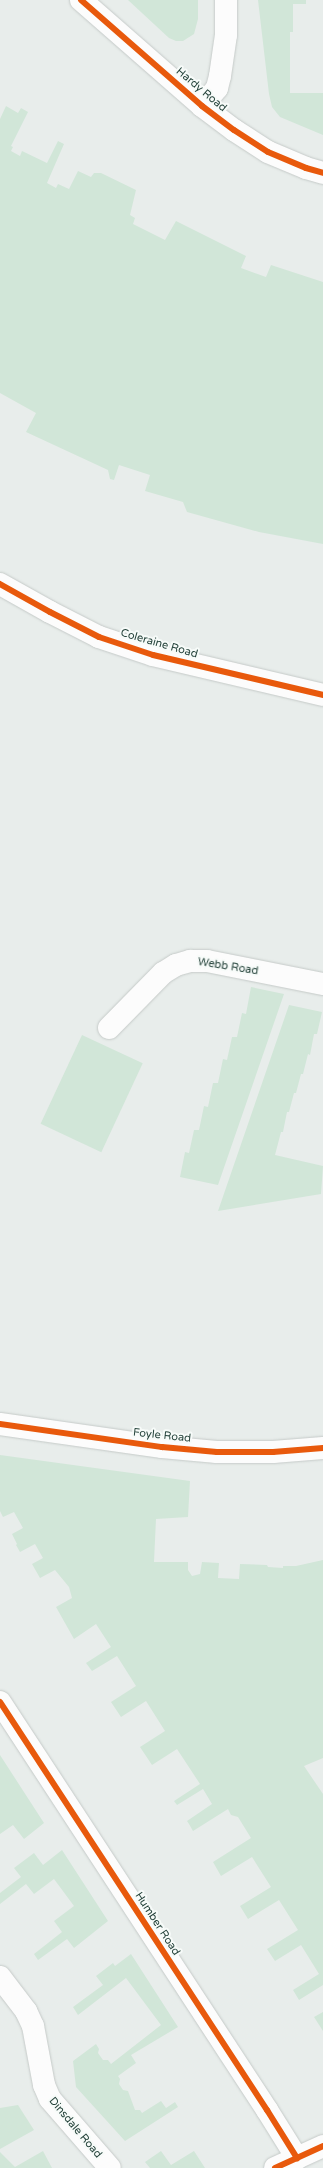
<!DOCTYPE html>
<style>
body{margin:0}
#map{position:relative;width:323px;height:2168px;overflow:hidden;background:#e8edeb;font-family:"Varela Round",sans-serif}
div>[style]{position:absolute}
.green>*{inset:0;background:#d1e6d8;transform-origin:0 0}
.roads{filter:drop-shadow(0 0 1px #c5cac8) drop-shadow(0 0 1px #c5cac8)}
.minor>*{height:22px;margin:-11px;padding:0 11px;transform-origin:11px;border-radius:11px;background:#fcfcfc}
.tertiary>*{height:22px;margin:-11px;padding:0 11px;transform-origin:11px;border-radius:11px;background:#fcfcfc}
.cycleway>*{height:6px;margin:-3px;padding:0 3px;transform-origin:3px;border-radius:3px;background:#e8590c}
span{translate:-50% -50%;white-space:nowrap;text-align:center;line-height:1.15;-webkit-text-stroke:4px #f7fbf9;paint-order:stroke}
.street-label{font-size:11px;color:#24423a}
</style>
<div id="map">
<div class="green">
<i style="clip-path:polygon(128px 0,198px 0,198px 19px,194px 34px,183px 41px,176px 41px,169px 38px)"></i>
<i style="clip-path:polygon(258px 0,306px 0,306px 4px,293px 4px,293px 32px,290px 32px,290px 93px,323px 93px,323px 135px,280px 117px,272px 107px,269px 94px)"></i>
<i style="clip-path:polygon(6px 106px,18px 113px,21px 108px,28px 112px,11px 146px,13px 147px,11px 151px,20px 156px,22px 151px,47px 163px,58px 141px,64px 144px,47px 183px,56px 188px,58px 184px,69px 189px,78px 171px,91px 177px,94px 173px,101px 173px,136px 190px,130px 215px,135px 218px,133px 224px,165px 240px,176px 221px,246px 256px,241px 268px,266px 277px,271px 265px,323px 282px,323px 544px,259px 532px,187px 512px,183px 502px,145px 491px,150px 475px,119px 465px,114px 480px,110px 479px,108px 470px,26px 432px,36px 413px,0 393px,0 119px)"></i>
<i style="clip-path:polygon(251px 987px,284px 994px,218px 1185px,180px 1177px,185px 1152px,189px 1153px,194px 1130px,199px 1130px,204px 1106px,208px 1107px,213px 1083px,218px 1083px,223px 1059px,227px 1060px,232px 1037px,237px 1037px,242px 1013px,246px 1014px)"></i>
<i style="clip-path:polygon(289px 1005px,322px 1012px,317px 1034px,314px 1034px,310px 1055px,308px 1054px,303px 1074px,301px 1074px,296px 1093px,294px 1093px,289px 1112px,287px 1112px,283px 1132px,281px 1132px,275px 1155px,323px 1166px,321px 1194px,218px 1211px)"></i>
<i style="left:82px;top:1035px;width:67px;height:98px;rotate:25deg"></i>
<i style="clip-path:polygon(0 1455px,190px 1481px,188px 1517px,156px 1519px,154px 1562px,188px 1562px,188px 1570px,192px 1576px,200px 1574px,202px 1562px,219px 1563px,218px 1578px,239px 1579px,240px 1564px,267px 1565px,268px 1567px,283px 1568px,283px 1566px,296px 1566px,323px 1560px,323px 1758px,304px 1766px,323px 1794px,323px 1985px,299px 2000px,293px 1990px,319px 1974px,301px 1945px,275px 1961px,267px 1949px,298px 1930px,279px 1900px,248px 1919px,240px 1906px,271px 1887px,252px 1857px,221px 1876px,213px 1862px,251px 1838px,238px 1817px,231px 1815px,228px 1809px,193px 1831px,189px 1824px,187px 1821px,212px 1804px,203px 1789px,177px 1805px,174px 1801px,200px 1784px,177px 1749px,152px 1765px,140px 1747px,165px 1731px,146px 1701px,121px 1717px,111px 1702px,136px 1686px,117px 1656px,92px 1671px,86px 1663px,111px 1647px,96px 1624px,74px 1639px,56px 1607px,72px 1598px,69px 1587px,55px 1570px,40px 1578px,32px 1564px,43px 1558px,35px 1544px,20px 1552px,16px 1545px,17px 1544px,12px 1534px,23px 1528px,14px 1512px,3px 1517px,0 1511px)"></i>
<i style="clip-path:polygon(0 1755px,44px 1823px,24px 1839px,13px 1825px,0 1834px)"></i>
<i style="clip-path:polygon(62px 1850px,108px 1921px,74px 1948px,67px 1939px,38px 1960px,34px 1954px,62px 1932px,54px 1921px,74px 1906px,54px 1879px,34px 1894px,26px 1884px,0 1904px,0 1893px,21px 1877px,14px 1868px,34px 1853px,43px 1865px)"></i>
<i style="clip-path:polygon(131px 1954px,178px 2027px,131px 2055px,136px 2063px,118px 2076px,120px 2079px,119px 2084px,123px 2090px,128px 2091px,135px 2110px,140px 2110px,142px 2113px,161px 2101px,166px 2108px,175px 2102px,178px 2107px,125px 2141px,76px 2087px,73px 2061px,96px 2044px,99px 2049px,98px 2053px,103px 2060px,108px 2060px,111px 2064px,161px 2025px,126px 1978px,78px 2015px,73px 2007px,103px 1985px,96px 1976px,113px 1963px,115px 1966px)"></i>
<i style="clip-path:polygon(323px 2012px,323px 2031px,314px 2017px)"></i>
<i style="clip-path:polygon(18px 2105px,34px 2130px,0 2149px,0 2108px)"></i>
<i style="clip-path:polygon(43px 2151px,52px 2168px,0 2168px,0 2152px,15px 2167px)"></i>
<i style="clip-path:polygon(161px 2151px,171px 2165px,194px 2151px,205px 2168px,150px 2168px,145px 2162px)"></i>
</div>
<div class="roads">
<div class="minor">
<i style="left:81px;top:0;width:161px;rotate:41.2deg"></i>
<i style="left:202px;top:106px;width:40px;rotate:37deg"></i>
<i style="left:234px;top:130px;width:40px;rotate:32.9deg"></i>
<i style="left:268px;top:152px;width:41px;rotate:22.8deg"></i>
<i style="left:306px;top:168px;width:18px;rotate:16deg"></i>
<i style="left:202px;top:106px;width:23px;rotate:-50deg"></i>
<i style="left:217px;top:88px;width:12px;rotate:-76deg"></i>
<i style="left:220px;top:76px;width:41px;rotate:-81.7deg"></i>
<i style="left:226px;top:35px;width:35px;rotate:-90deg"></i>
<i style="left:0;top:584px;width:57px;rotate:29.2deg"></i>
<i style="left:50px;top:612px;width:55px;rotate:27deg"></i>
<i style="left:99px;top:637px;width:57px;rotate:18.4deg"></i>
<i style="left:153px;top:655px;width:175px;rotate:13.2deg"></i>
<i style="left:109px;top:1028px;width:77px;rotate:-45.5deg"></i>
<i style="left:163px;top:973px;width:15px;rotate:-32deg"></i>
<i style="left:176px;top:965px;width:15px;rotate:-16deg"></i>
<i style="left:190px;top:961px;width:17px"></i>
<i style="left:207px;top:961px;width:118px;rotate:11.2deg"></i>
<i style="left:0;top:1424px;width:164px;rotate:8.1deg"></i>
<i style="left:162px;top:1447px;width:55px;rotate:5.2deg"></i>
<i style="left:217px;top:1452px;width:56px"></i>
<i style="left:273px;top:1452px;width:50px;rotate:-4.6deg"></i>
<i style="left:0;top:1702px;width:488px;rotate:56.8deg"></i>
<i style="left:267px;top:2110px;width:57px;rotate:58deg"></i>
<i style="left:0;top:1977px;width:43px;rotate:52.6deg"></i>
<i style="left:26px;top:2011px;width:17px;rotate:65deg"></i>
<i style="left:33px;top:2026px;width:60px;rotate:79.4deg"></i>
<i style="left:44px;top:2085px;width:15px;rotate:67deg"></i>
<i style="left:50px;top:2099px;width:91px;rotate:49deg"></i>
</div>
<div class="tertiary">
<i style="left:275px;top:2168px;width:53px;rotate:-24.6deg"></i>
</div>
</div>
<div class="cycleway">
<i style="left:81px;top:0;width:161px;rotate:41.2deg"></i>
<i style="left:202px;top:106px;width:40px;rotate:37deg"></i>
<i style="left:234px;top:130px;width:40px;rotate:32.9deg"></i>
<i style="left:268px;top:152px;width:41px;rotate:22.8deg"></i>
<i style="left:306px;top:168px;width:18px;rotate:16deg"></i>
<i style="left:0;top:584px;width:57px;rotate:29.2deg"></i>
<i style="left:50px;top:612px;width:55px;rotate:27deg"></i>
<i style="left:99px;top:637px;width:57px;rotate:18.4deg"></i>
<i style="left:153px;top:655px;width:175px;rotate:13.2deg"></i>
<i style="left:0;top:1424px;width:164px;rotate:8.1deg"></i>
<i style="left:162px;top:1447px;width:55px;rotate:5.2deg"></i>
<i style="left:217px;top:1452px;width:56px"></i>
<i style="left:273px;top:1452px;width:50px;rotate:-4.6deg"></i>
<i style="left:0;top:1702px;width:488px;rotate:56.8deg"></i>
<i style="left:267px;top:2110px;width:57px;rotate:58deg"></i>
<i style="left:275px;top:2168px;width:53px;rotate:-24.6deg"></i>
</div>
<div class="street-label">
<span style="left:201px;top:90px;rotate:40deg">Hardy Road</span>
<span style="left:159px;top:644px;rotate:16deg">Coleraine Road</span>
<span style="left:228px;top:967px;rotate:9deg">Webb Road</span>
<span style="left:162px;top:1436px;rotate:6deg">Foyle Road</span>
<span style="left:157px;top:1924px;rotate:57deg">Humber Road</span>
<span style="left:75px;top:2128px;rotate:50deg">Dinsdale Road</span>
</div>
</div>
